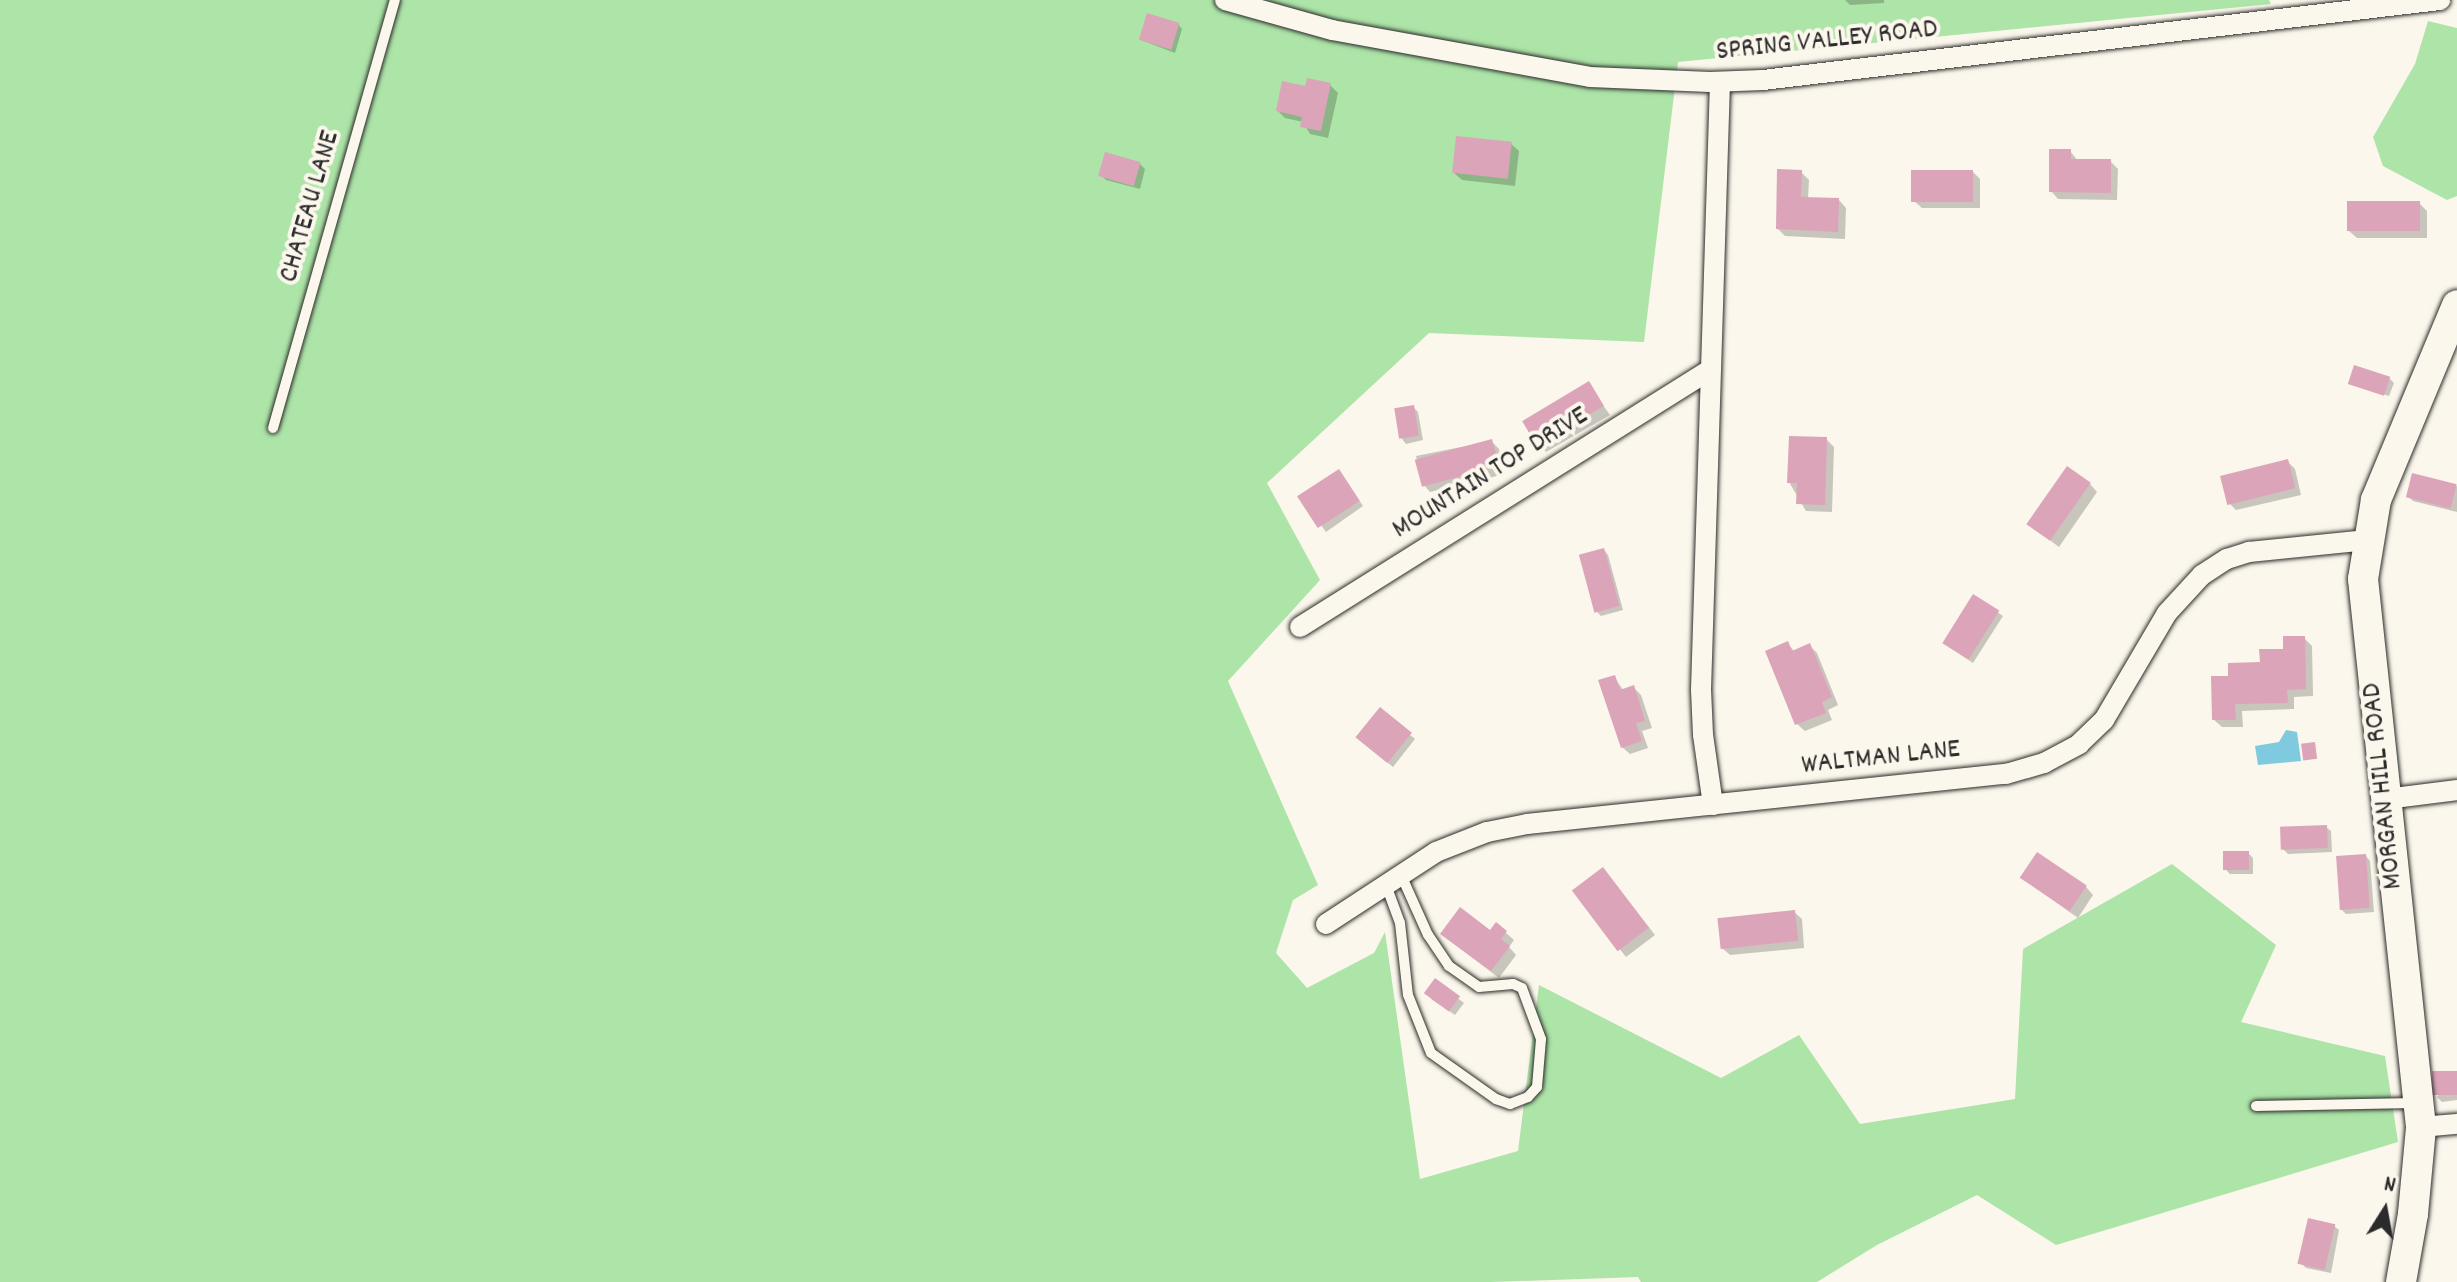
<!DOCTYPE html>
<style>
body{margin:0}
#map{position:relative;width:2457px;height:1282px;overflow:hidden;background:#fbf7ec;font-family:Dekko,sans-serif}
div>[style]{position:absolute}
.green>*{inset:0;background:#ade4a8}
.water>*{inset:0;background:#7fcadf}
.shadow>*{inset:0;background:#0003}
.building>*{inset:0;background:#dba4b9;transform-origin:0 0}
.roads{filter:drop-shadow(0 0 2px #2b2b2b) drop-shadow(0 0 2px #2b2b2b)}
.lane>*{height:10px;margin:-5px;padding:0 5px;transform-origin:5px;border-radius:5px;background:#fbf7ec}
.street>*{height:20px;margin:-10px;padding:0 10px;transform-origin:10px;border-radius:10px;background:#fbf7ec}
.secondary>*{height:30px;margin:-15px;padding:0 15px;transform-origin:15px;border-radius:15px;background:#fbf7ec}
span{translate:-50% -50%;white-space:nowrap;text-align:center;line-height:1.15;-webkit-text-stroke:8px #fbf7ec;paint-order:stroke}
.street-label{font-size:28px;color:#2b2b2b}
.north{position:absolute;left:2345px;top:1170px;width:80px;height:80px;-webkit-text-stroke:6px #fbf7ec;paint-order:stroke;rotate:11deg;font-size:22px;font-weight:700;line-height:32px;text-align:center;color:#2b2b2b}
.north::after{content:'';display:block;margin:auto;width:28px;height:36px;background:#2b2b2b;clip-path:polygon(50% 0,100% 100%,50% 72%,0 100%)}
</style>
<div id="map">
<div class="green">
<i style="clip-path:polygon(0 0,2269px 0,2271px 4px,1678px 62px,1644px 342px,1429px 333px,1267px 483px,1320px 580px,1228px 681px,1318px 885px,1293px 900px,1276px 953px,1307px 988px,1374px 953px,1385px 932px,1420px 1179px,1518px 1151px,1539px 985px,1721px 1078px,1799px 1035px,1860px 1124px,2015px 1099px,2023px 949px,2172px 864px,2276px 945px,2241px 1022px,2385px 1056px,2398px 1142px,2056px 1245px,1977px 1195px,1877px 1245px,1817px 1282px,1641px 1282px,1638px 1277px,1492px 1282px,0 1282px)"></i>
<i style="clip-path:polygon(2428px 21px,2457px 28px,2457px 196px,2447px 200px,2383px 166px,2373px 137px,2415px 64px)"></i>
</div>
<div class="water">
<i style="clip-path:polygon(2286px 730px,2297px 732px,2301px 761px,2258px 765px,2255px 746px,2279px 742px)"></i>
</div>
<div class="shadow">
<i style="clip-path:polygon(1845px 0,1884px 0,1884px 3px,1850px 5px)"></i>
<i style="clip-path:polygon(1178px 24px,1182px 29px,1175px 53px,1141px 40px)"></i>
<i style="clip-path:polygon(1330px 85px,1338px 93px,1328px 138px,1310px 134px,1303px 122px,1285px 118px,1278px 111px,1307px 88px)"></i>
<i style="clip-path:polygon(1511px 144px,1519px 151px,1515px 186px,1462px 180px,1454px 173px)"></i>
<i style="clip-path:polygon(2070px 151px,2078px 161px,2110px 161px,2118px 169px,2117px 200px,2058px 199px,2051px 191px)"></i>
<i style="clip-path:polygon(1140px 164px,1145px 169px,1140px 189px,1106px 180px,1101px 175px)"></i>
<i style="clip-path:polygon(1801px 172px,1809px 180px,1808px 199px,1839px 200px,1846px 208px,1845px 239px,1785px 236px,1778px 229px)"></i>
<i style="clip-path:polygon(1973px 172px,1980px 179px,1980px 208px,1922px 208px,1914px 201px)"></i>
<i style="clip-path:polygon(2419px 203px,2427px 211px,2427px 238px,2357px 238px,2349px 231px)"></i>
<i style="clip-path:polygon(2389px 378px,2394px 383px,2389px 396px,2350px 384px)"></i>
<i style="clip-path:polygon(1588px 384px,1610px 415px,1546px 452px,1539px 444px)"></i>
<i style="clip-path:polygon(1413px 407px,1418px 412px,1423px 440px,1406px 444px,1402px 439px)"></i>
<i style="clip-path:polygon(1826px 439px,1834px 447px,1832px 512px,1806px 511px,1789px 482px)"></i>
<i style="clip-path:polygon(1491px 441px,1499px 449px,1505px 474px,1430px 492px,1423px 484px,1416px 456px)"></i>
<i style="clip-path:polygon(2287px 461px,2295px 469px,2301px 495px,2236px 510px,2228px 502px)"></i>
<i style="clip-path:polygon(1343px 477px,1363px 506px,1326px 532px,1301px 497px)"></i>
<i style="clip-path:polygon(2090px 484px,2097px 492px,2059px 547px,2028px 524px)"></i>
<i style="clip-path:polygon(2457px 486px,2457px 512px,2413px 501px,2408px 496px)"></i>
<i style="clip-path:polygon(1604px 550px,1608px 555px,1623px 610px,1601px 616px,1596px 611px)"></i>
<i style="clip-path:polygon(1974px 597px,2003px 616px,1973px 663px,1949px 647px)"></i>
<i style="clip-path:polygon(2304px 638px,2312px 646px,2313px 696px,2294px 697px,2294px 709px,2242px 711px,2243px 727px,2222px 727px,2214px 720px,2230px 678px)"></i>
<i style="clip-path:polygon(1788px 644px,1795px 652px,1810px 646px,1817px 653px,1838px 705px,1828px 710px,1832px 720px,1805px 731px,1797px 724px)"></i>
<i style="clip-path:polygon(1614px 677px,1624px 691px,1633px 687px,1641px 695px,1652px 728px,1642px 731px,1648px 748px,1630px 754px,1622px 747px)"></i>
<i style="clip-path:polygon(1380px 710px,1415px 739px,1393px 767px,1362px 742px)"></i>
<i style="clip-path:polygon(2326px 827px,2331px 831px,2332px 852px,2288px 854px,2283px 849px)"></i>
<i style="clip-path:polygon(2248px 853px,2253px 858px,2253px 874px,2230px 874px,2225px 869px)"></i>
<i style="clip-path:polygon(2366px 856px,2370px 861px,2374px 912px,2346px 914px,2341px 909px)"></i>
<i style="clip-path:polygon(1611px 878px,1655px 935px,1626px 957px,1575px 892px)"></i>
<i style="clip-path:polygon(2022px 878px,2086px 887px,2093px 895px,2078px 918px)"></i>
<i style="clip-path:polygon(1794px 912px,1802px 919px,1804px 948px,1730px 955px,1722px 948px)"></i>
<i style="clip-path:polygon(1496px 924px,1514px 940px,1509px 947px,1516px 955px,1499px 978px,1450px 941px,1490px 932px)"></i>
<i style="clip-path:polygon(1435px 981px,1464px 1003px,1455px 1015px,1431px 999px)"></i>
<i style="clip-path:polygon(2457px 1073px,2457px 1100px,2442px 1102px,2437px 1097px)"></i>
<i style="clip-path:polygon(2334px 1226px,2339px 1230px,2331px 1273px,2306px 1268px,2301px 1263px)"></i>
</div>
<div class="building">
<i style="left:1147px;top:13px;width:34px;height:28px;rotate:17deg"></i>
<i style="clip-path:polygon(1307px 78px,1331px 83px,1321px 131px,1300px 127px,1302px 117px,1276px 111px,1282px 81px,1305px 86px)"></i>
<i style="left:1456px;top:136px;width:56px;height:37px;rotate:6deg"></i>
<i style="clip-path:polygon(2049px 149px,2071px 149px,2071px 159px,2111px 159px,2111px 193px,2049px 192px)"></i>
<i style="left:1105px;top:152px;width:37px;height:25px;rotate:16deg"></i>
<i style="clip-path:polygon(1777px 169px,1802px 170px,1801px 197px,1839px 198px,1838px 232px,1776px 229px)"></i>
<i style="left:1911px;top:170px;width:62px;height:32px"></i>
<i style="left:2420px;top:201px;width:30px;height:73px;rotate:90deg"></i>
<i style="left:2354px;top:365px;width:38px;height:20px;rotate:18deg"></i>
<i style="left:1589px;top:381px;width:29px;height:78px;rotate:59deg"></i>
<i style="left:1414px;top:405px;width:31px;height:20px;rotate:81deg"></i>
<i style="clip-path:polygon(1789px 436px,1827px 437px,1825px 505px,1796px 504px,1797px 483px,1787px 483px)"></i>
<i style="left:1492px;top:439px;width:28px;height:80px;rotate:75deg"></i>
<i style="left:2288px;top:459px;width:30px;height:70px;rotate:76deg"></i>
<i style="left:2067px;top:466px;width:29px;height:71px;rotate:35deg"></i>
<i style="left:1339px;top:469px;width:38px;height:50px;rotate:57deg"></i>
<i style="left:2412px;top:473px;width:46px;height:25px;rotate:14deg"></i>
<i style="left:1604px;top:548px;width:60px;height:26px;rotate:75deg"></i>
<i style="left:1973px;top:594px;width:31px;height:58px;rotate:32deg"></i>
<i style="clip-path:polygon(2283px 636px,2305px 636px,2306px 689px,2287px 690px,2288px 703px,2235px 704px,2236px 720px,2212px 720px,2211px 676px,2228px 676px,2228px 663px,2260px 662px,2259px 649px,2283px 649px)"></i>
<i style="clip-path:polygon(1788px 641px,1792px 651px,1810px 643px,1832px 697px,1822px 702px,1826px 713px,1795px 725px,1765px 651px)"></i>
<i style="clip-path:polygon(1615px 675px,1620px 690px,1634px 685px,1645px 721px,1636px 723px,1642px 741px,1621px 748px,1598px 680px)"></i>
<i style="left:1380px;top:707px;width:41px;height:39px;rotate:39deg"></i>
<i style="left:2315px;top:742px;width:17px;height:14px;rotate:83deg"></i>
<i style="left:2327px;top:825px;width:23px;height:47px;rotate:88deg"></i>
<i style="left:2223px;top:851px;width:26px;height:19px"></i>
<i style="left:2037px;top:852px;width:60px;height:31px;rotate:34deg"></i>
<i style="left:2366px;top:854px;width:54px;height:30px;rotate:86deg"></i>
<i style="left:1603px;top:867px;width:76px;height:39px;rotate:53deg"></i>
<i style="clip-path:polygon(1460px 907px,1490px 930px,1496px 922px,1507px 931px,1501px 939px,1510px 946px,1491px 971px,1440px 934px)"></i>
<i style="left:1795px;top:910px;width:31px;height:78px;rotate:84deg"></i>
<i style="left:1435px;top:978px;width:31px;height:19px;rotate:36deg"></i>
<i style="left:2457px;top:1071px;width:24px;height:25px;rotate:90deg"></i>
<i style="left:2308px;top:1218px;width:28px;height:47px;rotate:13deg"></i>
</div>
<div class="roads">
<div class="lane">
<i style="left:273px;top:428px;width:445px;rotate:-74.1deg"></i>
<i style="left:1386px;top:885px;width:40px;rotate:69.8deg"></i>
<i style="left:1400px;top:923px;width:72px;rotate:83.7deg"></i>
<i style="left:1408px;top:995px;width:62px;rotate:68.4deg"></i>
<i style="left:1431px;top:1053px;width:80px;rotate:35.3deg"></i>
<i style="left:1496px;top:1099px;width:15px;rotate:20deg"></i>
<i style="left:1510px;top:1104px;width:19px;rotate:-21deg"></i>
<i style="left:1528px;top:1097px;width:13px;rotate:-48deg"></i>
<i style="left:1537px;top:1087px;width:48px;rotate:-85.2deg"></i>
<i style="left:1541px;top:1039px;width:54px;rotate:-110.4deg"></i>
<i style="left:1522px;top:988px;width:10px;rotate:-156deg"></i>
<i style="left:1513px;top:984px;width:34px;rotate:175deg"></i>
<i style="left:1479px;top:987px;width:37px;rotate:-145deg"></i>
<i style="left:1449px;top:966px;width:37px;rotate:-124deg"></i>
<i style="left:1428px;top:935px;width:66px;rotate:-114.2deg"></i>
<i style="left:2256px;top:1106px;width:158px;rotate:-1.1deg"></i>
</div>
<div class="street">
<i style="left:1225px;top:0;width:111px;rotate:15.7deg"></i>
<i style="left:1332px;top:30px;width:262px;rotate:10.3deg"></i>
<i style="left:1590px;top:77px;width:120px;rotate:2.4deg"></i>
<i style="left:1710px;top:82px;width:53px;rotate:-2.2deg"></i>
<i style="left:1763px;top:80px;width:682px;rotate:-6.74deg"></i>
<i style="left:1300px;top:627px;width:485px;rotate:-32.1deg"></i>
<i style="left:2386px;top:799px;width:72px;rotate:-7.2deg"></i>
<i style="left:1713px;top:805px;width:71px;rotate:-98.1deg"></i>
<i style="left:1703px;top:735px;width:45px;rotate:-92.5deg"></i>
<i style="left:1701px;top:690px;width:608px;rotate:-88.21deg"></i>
<i style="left:1326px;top:924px;width:131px;rotate:-33.2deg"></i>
<i style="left:1436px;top:852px;width:55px;rotate:-21.4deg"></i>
<i style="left:1487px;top:832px;width:41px;rotate:-11.3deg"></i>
<i style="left:1527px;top:824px;width:482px;rotate:-6deg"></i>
<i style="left:2006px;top:774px;width:40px;rotate:-16deg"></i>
<i style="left:2044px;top:763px;width:40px;rotate:-28deg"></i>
<i style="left:2079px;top:744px;width:35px;rotate:-44deg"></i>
<i style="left:2104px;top:720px;width:124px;rotate:-59.5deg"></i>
<i style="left:2167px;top:613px;width:52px;rotate:-47.4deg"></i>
<i style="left:2202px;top:575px;width:30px;rotate:-33deg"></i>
<i style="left:2227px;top:559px;width:23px;rotate:-18deg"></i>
<i style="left:2249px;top:552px;width:119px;rotate:-5.8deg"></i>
<i style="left:2421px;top:1127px;width:36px;rotate:-5deg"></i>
</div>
<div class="secondary">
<i style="left:2401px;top:1282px;width:69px;rotate:-80deg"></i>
<i style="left:2413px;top:1214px;width:87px;rotate:-84.7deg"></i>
<i style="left:2421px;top:1127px;width:551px;rotate:-96.04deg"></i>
<i style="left:2363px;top:579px;width:80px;rotate:-80.7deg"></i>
<i style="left:2376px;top:500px;width:211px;rotate:-67.4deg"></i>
</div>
</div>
<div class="street-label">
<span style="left:1827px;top:42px;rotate:-6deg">SPRING VALLEY ROAD</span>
<span style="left:311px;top:207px;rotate:-74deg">CHATEAU LANE</span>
<span style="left:1491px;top:474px;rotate:-32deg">MOUNTAIN TOP DRIVE</span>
<span style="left:1881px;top:759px;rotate:-6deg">WALTMAN LANE</span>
<span style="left:2384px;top:786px;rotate:-96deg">MORGAN HILL ROAD</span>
</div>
<div class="north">N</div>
</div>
